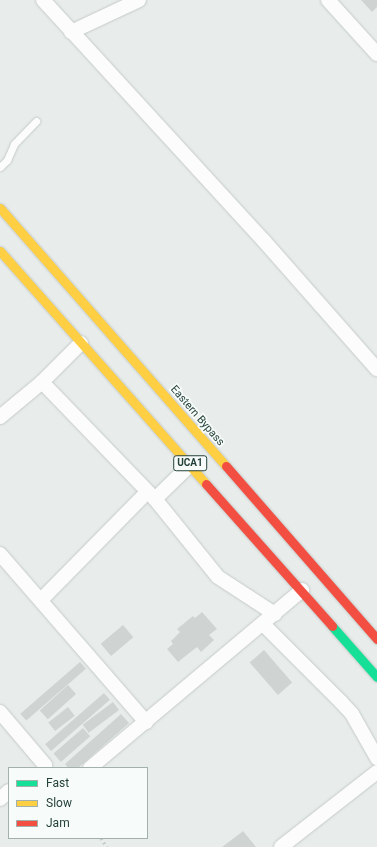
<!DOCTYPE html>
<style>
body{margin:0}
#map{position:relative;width:377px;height:847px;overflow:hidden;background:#e8edeb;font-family:Roboto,sans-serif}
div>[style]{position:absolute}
.building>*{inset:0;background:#cfd4d2;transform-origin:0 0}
.path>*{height:2.5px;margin-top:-1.25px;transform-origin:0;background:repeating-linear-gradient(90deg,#c3ccca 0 2px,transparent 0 5px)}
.roads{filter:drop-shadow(0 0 1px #c5cac8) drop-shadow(0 0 1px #c5cac8)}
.lane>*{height:7px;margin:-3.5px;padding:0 3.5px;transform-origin:3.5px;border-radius:3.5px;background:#fcfcfc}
.street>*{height:14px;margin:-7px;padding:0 7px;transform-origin:7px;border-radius:7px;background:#fcfcfc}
.fast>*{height:9px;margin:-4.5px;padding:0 4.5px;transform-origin:4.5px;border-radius:4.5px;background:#16e098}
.slow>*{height:9px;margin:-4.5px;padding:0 4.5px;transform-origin:4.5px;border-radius:4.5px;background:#ffcf43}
.jam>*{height:9px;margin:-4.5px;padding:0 4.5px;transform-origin:4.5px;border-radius:4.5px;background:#f24e42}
span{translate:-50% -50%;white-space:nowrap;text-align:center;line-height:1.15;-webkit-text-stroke:3.5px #f7fbf9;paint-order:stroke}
.shield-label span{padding:1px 3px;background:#f7fbf9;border:1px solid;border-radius:3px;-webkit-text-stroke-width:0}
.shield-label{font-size:10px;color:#24423a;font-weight:700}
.street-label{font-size:11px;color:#24423a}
.legend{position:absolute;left:8px;top:767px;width:140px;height:72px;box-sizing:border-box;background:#f7fbf9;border:1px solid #a3b1ad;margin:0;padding:5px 7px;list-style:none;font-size:12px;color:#24423a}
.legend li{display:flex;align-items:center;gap:8px;height:20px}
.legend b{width:20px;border:1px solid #a3b1ad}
</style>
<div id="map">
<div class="building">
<i style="clip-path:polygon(361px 0,377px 0,377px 7px,372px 12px)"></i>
<i style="clip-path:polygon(202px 612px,217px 629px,209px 635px,214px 640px,201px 652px,197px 647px,178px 662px,167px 649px,173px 644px,171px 641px,180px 632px,177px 629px,193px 616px,195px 618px)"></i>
<i style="left:123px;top:625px;width:16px;height:29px;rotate:50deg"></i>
<i style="left:264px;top:650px;width:43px;height:19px;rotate:49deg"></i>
<i style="left:80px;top:662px;width:9px;height:79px;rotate:49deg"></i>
<i style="left:68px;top:685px;width:12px;height:38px;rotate:48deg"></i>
<i style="left:104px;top:693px;width:9px;height:78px;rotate:49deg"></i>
<i style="left:113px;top:702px;width:10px;height:38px;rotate:53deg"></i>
<i style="left:68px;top:707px;width:11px;height:25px;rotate:52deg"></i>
<i style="clip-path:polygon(121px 714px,129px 723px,78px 768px,68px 768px,65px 764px)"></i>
<i style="left:83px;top:728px;width:11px;height:39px;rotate:49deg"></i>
<i style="clip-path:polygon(243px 831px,256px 847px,222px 847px,242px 832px)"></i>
</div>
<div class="path">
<i style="left:101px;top:838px;width:11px;rotate:56deg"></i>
</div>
<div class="roads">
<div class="lane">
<i style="left:0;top:167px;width:10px;rotate:-45deg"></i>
<i style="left:7px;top:160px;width:17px;rotate:-66deg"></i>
<i style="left:14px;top:144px;width:32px;rotate:-46deg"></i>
</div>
<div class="street">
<i style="left:43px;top:0;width:327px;rotate:47.5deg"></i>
<i style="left:264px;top:241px;width:171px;rotate:48.6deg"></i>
<i style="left:328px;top:0;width:73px;rotate:47.8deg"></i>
<i style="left:71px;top:32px;width:75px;rotate:-25.2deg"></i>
<i style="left:42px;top:382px;width:163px;rotate:46deg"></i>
<i style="left:155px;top:499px;width:100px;rotate:51.1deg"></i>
<i style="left:218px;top:577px;width:68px;rotate:33deg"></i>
<i style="left:0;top:417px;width:55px;rotate:-39.8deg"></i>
<i style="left:42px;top:382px;width:55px;rotate:-45deg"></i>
<i style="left:155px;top:499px;width:50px;rotate:-44.2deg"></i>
<i style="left:0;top:554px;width:223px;rotate:49deg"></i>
<i style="left:41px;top:600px;width:151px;rotate:-45.5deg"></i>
<i style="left:263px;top:624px;width:110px;rotate:45deg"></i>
<i style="left:341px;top:702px;width:16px;rotate:47deg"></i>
<i style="left:352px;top:714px;width:51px;rotate:60.4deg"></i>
<i style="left:0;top:712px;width:70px;rotate:49.7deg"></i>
<i style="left:90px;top:768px;width:277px;rotate:-40deg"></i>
<i style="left:0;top:799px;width:12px;rotate:-42deg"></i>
<i style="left:281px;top:847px;width:122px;rotate:-38deg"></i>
</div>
<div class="fast">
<i style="left:332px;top:626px;width:68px;rotate:48.6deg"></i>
</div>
<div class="slow">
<i style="left:0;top:208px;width:343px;rotate:48.8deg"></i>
<i style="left:0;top:251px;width:311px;rotate:48.5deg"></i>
</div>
<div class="jam">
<i style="left:226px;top:466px;width:230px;rotate:48.9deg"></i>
<i style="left:206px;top:484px;width:190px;rotate:48.4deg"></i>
</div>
</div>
<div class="shield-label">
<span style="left:190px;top:463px">UCA1</span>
</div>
<div class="street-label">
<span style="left:197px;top:416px;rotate:49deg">Eastern Bypass</span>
</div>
<ul class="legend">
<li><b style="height:5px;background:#16e098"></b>Fast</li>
<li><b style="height:5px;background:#ffcf43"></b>Slow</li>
<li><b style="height:5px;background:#f24e42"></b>Jam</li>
</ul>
</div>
